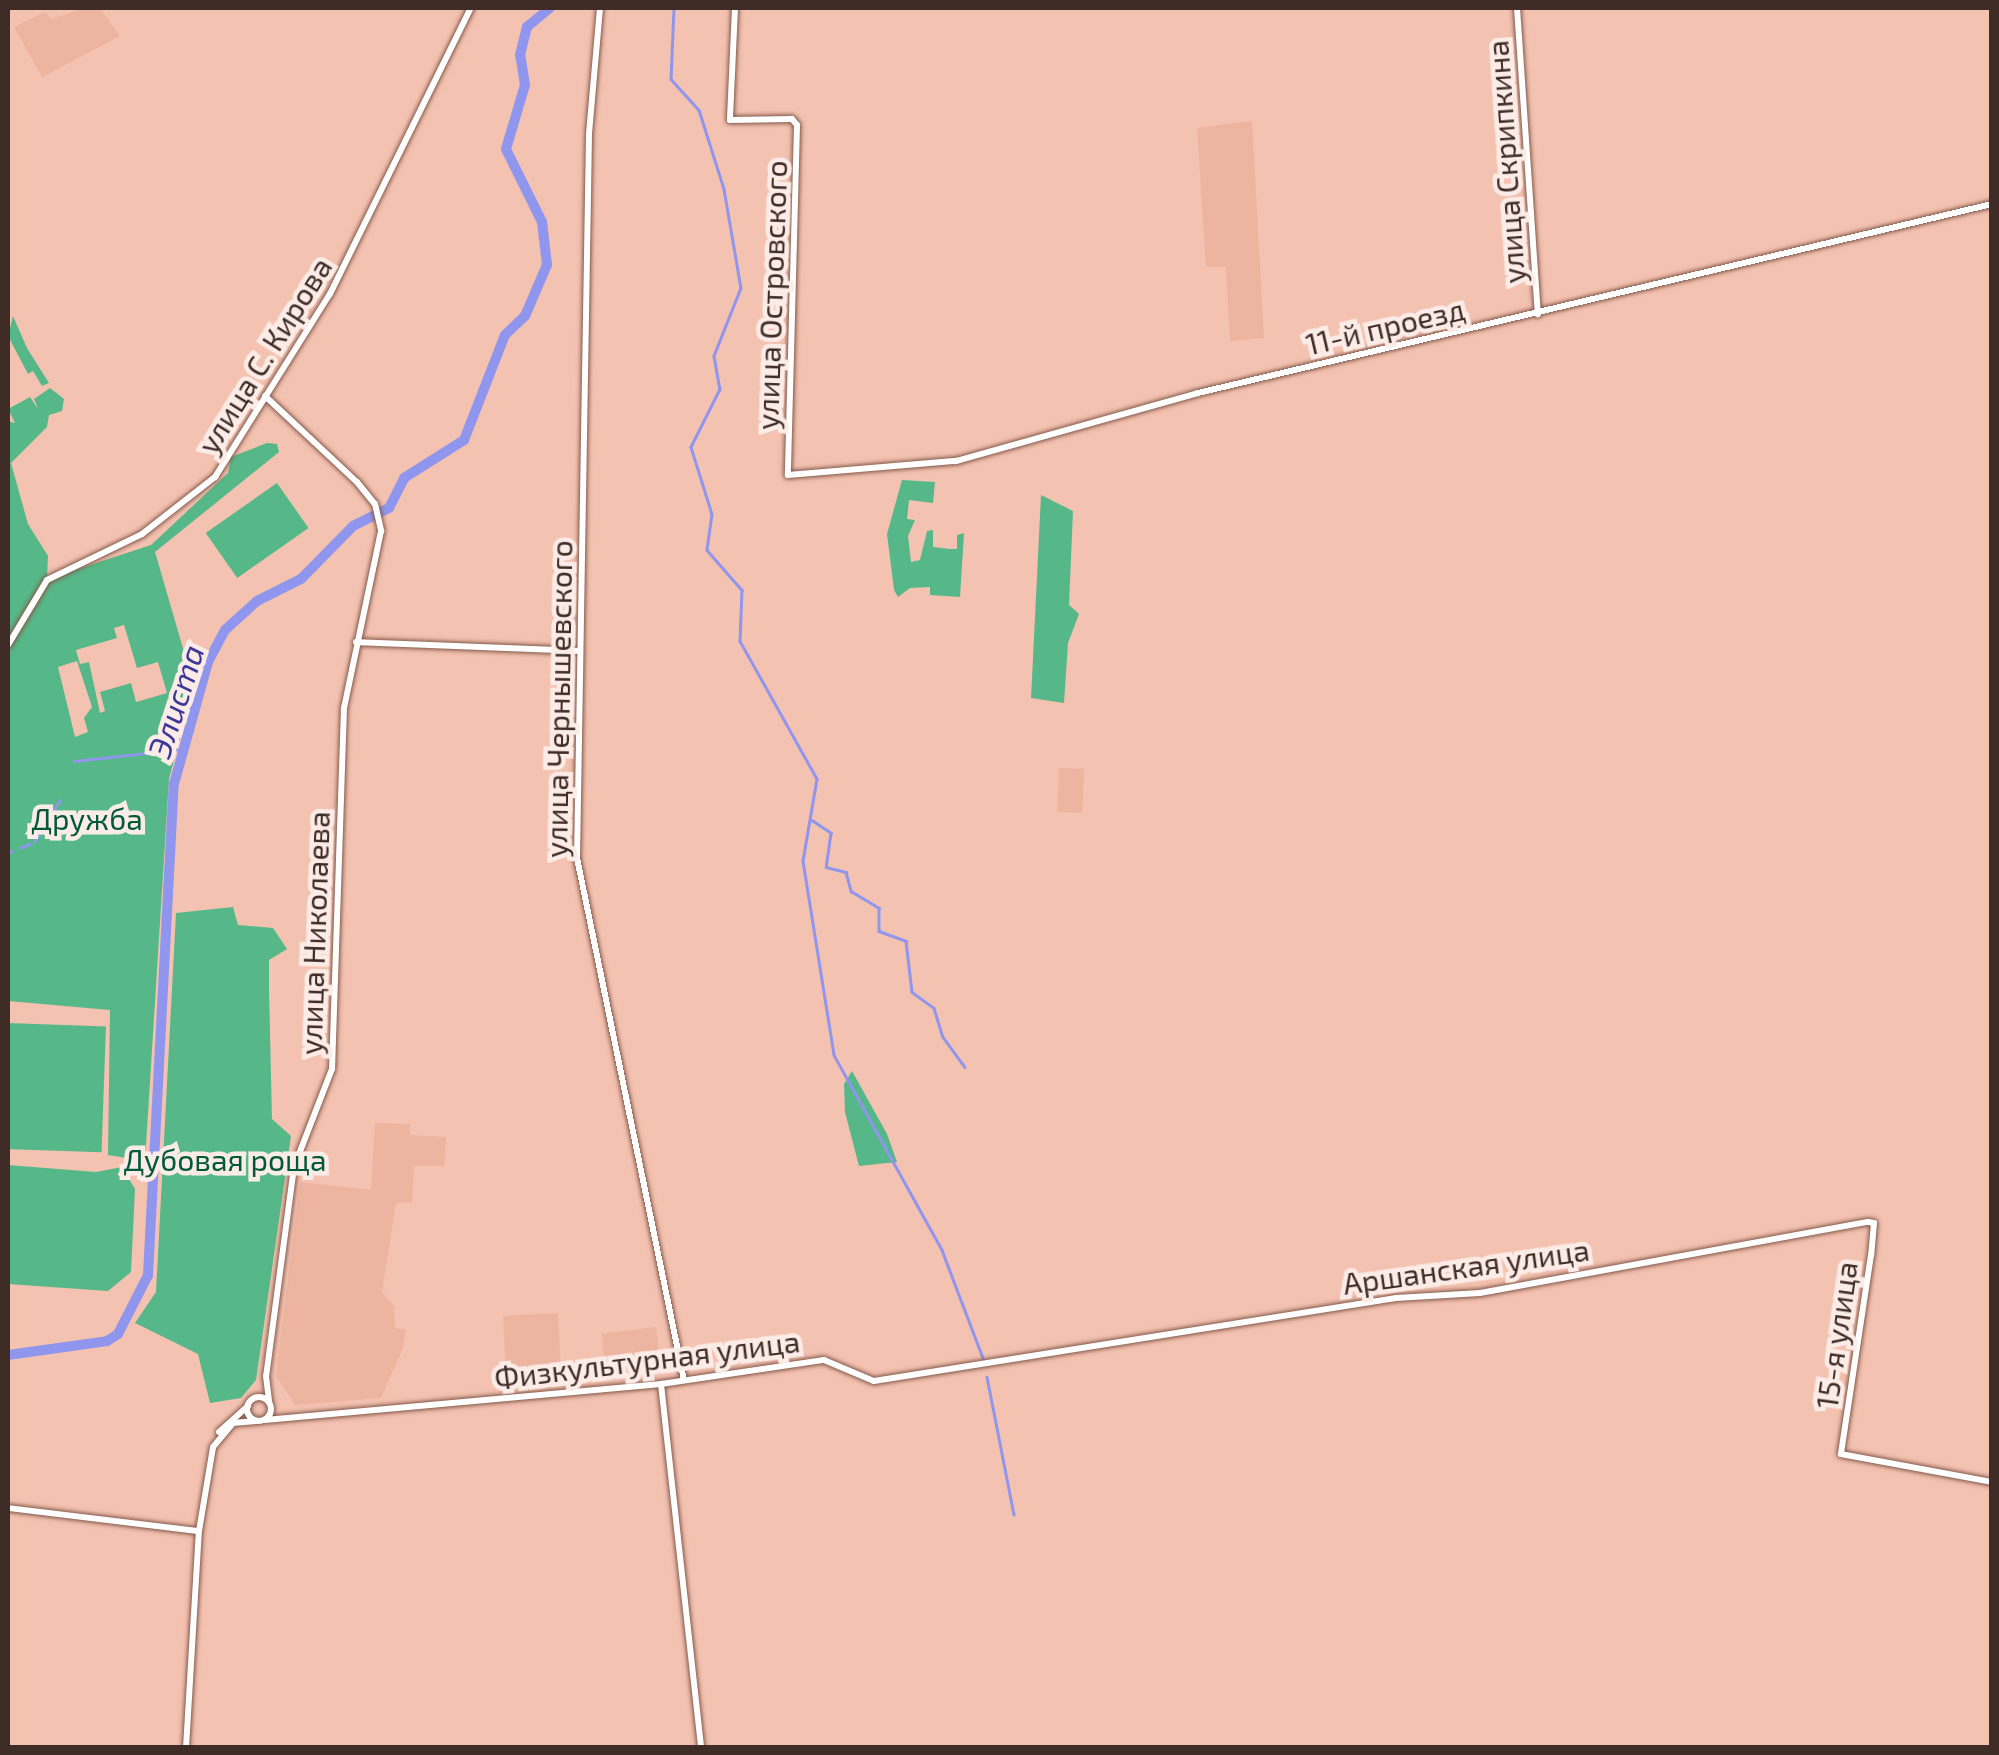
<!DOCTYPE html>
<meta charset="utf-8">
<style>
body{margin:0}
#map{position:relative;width:1999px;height:1755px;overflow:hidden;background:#f4c2b1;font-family:"Exo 2",sans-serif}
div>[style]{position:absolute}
.built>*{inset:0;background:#edb4a0;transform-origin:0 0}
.green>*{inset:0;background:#56b888;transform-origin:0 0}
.stream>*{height:2.5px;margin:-1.25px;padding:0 1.25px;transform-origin:1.25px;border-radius:1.25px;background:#9096ed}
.river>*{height:10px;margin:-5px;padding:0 5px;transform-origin:5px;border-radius:5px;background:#9096ed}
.roads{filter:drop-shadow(0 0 2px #84594a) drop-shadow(0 0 2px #84594a)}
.tertiary>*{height:6px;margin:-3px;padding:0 3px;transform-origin:3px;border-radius:3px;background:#fff}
.tertiary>.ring{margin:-3px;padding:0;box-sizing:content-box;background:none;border:6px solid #fff;border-radius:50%}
.secondary>*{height:6px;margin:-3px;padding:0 3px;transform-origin:3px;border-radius:3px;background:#fff}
span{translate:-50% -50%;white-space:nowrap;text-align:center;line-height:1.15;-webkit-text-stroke:9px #fcece7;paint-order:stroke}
.street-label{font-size:30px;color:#402c26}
.park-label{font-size:30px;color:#005938}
.water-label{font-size:32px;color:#3e389b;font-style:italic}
.frame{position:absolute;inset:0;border:10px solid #402c26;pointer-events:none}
</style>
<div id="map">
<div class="built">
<i style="clip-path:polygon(85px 8px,100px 8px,120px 36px,42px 77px,14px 27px,45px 12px,51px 19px)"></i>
<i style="clip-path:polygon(1252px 121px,1264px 338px,1230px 341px,1226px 267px,1206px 267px,1197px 128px)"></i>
<i style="left:1059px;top:768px;width:25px;height:44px;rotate:2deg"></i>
<i style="clip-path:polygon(375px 1123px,410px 1124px,410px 1135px,446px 1137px,444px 1166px,414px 1166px,412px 1202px,396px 1203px,382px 1292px,394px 1306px,395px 1328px,406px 1330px,403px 1348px,381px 1398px,295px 1405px,276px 1376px,300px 1182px,371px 1190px)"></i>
<i style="left:558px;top:1313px;width:60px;height:55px;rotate:87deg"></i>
<i style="left:656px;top:1327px;width:39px;height:55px;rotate:83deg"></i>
</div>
<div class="green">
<i style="clip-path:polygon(13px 316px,27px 348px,49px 383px,42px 386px,33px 371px,28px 374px,8px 336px)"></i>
<i style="clip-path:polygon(evenodd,50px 388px,64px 399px,62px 411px,49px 415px,47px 427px,11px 463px,28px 524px,48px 556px,47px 579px,151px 545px,228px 473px,231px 457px,267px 443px,277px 444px,279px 452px,155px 552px,194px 686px,169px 779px,145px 1161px,108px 1155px,110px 1010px,8px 1001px,8px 421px,15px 423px,8px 409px,30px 397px,38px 409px,34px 399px,50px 388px,124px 625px,137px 668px,158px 662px,167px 693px,136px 702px,131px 683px,100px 692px,105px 711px,100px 713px,89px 662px,80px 664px,76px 650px,117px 638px,114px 628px,124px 625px,50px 388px,77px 661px,92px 707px,84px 718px,88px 732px,75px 737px,58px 667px,77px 661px)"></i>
<i style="clip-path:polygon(902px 480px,935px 482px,933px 503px,909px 500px,907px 519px,915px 520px,908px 536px,911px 562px,920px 560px,927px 531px,933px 530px,933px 547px,950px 549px,957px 549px,957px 535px,964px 533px,960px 597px,930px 595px,930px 587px,910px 588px,898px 597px,894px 590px,887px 534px)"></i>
<i style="left:277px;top:483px;width:55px;height:87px;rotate:55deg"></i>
<i style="clip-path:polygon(1041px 495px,1073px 511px,1069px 605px,1079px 614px,1068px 643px,1064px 703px,1031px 698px)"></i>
<i style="clip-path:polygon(233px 907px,238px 925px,273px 928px,287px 949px,269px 960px,269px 990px,272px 1119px,291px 1136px,256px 1380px,241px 1398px,210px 1403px,198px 1354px,135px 1323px,156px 1292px,176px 913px)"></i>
<i style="left:8px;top:1023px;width:98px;height:126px;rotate:2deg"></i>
<i style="clip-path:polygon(852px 1071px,887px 1134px,897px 1162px,859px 1166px,845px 1112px,844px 1084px)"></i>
<i style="clip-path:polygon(8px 1165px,96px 1172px,122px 1167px,135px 1189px,131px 1272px,108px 1291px,8px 1284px)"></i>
</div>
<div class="stream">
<i style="left:674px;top:8px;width:71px;rotate:92.4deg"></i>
<i style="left:671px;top:79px;width:42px;rotate:47.9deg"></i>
<i style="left:699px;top:110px;width:83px;rotate:72.4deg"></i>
<i style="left:724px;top:189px;width:100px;rotate:80.3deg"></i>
<i style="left:741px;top:288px;width:73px;rotate:111.7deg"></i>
<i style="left:714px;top:356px;width:34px;rotate:80deg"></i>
<i style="left:720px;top:389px;width:65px;rotate:116.6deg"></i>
<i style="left:691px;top:447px;width:70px;rotate:72.6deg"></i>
<i style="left:712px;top:514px;width:36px;rotate:98deg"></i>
<i style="left:707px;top:550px;width:53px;rotate:48.8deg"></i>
<i style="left:742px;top:590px;width:51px;rotate:92.2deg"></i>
<i style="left:740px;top:641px;width:158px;rotate:60.8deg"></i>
<i style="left:817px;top:779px;width:83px;rotate:99.7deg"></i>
<i style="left:803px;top:861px;width:196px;rotate:80.9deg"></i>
<i style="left:834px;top:1055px;width:223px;rotate:61deg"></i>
<i style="left:942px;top:1250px;width:116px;rotate:69.2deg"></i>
<i style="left:74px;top:761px;width:110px;rotate:-6.3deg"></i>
<i style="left:812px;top:820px;width:23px;rotate:34deg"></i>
<i style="left:831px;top:833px;width:34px;rotate:98deg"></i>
<i style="left:826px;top:867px;width:21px;rotate:14deg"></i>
<i style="left:846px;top:872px;width:20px;rotate:75deg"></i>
<i style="left:851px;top:891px;width:33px;rotate:31deg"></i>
<i style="left:879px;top:908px;width:23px;rotate:90deg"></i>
<i style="left:879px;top:931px;width:29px;rotate:20deg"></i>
<i style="left:906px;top:941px;width:51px;rotate:83.3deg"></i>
<i style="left:912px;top:992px;width:27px;rotate:36deg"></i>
<i style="left:934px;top:1008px;width:30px;rotate:73deg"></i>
<i style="left:943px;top:1037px;width:37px;rotate:54deg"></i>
<i style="left:34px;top:842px;width:49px;rotate:-58.2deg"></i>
<i style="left:20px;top:848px;width:10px;rotate:-24deg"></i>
<i style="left:8px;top:853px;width:4px;rotate:-34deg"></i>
<i style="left:987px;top:1377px;width:140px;rotate:78.9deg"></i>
</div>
<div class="river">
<i style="left:8px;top:1355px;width:100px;rotate:-8deg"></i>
<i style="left:107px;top:1341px;width:13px;rotate:-32deg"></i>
<i style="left:118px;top:1334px;width:66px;rotate:-63deg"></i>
<i style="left:148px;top:1275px;width:492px;rotate:-87deg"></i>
<i style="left:174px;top:784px;width:127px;rotate:-74.4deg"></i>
<i style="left:208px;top:662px;width:36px;rotate:-62deg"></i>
<i style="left:225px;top:630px;width:43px;rotate:-42.2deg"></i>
<i style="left:257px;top:601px;width:49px;rotate:-26.6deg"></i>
<i style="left:301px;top:579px;width:74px;rotate:-45.5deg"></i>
<i style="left:353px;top:526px;width:40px;rotate:-26.6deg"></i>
<i style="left:389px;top:508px;width:34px;rotate:-63deg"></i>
<i style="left:404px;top:478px;width:71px;rotate:-32.3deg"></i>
<i style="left:464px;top:440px;width:113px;rotate:-68.7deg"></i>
<i style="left:505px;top:335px;width:28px;rotate:-44deg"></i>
<i style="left:525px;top:316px;width:56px;rotate:-66.7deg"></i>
<i style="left:547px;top:265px;width:43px;rotate:-96.6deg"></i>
<i style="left:542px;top:222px;width:81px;rotate:-116.3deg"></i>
<i style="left:506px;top:149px;width:67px;rotate:-73.5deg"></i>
<i style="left:525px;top:85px;width:30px;rotate:-99deg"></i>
<i style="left:520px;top:55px;width:29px;rotate:-76deg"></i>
<i style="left:527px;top:27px;width:30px;rotate:-40deg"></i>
</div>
<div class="roads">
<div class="tertiary">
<i style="left:600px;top:8px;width:127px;rotate:95deg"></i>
<i style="left:589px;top:135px;width:723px;rotate:90.95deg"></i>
<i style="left:577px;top:858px;width:533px;rotate:78.42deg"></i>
<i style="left:735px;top:8px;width:112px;rotate:92.6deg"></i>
<i style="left:730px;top:120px;width:62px;rotate:-0.9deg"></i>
<i style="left:792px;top:119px;width:8px;rotate:50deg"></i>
<i style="left:797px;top:125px;width:350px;rotate:91.5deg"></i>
<i style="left:788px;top:475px;width:169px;rotate:-4.8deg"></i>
<i style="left:956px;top:461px;width:251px;rotate:-15.7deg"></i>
<i style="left:1198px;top:393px;width:816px;rotate:-13.39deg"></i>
<i style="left:1517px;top:8px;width:307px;rotate:86.1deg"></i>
<i style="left:265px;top:396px;width:126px;rotate:43.1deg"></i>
<i style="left:357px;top:482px;width:28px;rotate:51deg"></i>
<i style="left:375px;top:504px;width:28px;rotate:77deg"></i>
<i style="left:381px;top:531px;width:181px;rotate:101.8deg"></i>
<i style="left:344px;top:708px;width:361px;rotate:91.9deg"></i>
<i style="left:332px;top:1069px;width:105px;rotate:111.2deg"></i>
<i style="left:294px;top:1167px;width:211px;rotate:97.6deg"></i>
<i style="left:266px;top:1376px;width:26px;rotate:83deg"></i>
<i style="left:356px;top:642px;width:224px;rotate:2.3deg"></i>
<i style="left:661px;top:1384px;width:366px;rotate:83.7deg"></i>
<i class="ring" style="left:247px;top:1397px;width:18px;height:18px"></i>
<i style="left:265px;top:1420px;width:398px;rotate:-5.2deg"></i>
<i style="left:661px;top:1384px;width:165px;rotate:-8.4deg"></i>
<i style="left:824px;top:1360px;width:54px;rotate:22.8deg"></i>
<i style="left:874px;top:1381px;width:529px;rotate:-9.03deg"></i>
<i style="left:1396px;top:1298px;width:84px;rotate:-3.4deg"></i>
<i style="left:1480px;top:1293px;width:394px;rotate:-10.4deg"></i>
<i style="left:1868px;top:1222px;width:6px;rotate:9deg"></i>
<i style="left:1874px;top:1223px;width:32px;rotate:95deg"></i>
<i style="left:1871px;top:1255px;width:201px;rotate:98.6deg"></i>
<i style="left:1841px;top:1454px;width:154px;rotate:10.5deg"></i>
<i style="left:219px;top:1432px;width:39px;rotate:-42deg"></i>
<i style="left:8px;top:1508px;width:192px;rotate:6.9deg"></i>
<i style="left:186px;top:1748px;width:217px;rotate:-86.6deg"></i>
<i style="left:199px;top:1531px;width:85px;rotate:-80.5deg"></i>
<i style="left:213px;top:1447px;width:31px;rotate:-50deg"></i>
<i style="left:233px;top:1423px;width:23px;rotate:-5deg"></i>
</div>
<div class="secondary">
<i style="left:8px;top:645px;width:76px;rotate:-59deg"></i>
<i style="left:47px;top:580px;width:106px;rotate:-25.8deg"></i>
<i style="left:142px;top:534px;width:93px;rotate:-38deg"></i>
<i style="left:215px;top:477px;width:216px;rotate:-57.9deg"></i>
<i style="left:330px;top:294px;width:319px;rotate:-63.8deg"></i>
</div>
</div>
<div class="street-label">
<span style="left:1505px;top:162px;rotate:-94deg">улица Скрипкина</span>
<span style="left:771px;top:295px;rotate:-88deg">улица Островского</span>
<span style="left:1385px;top:326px;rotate:-13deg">11-й проезд</span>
<span style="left:264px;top:355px;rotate:-58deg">улица С. Кирова</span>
<span style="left:558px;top:699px;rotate:-89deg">улица Чернышевского</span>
<span style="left:314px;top:933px;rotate:-88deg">улица Николаева</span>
<span style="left:1466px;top:1266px;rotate:-8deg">Аршанская улица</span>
<span style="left:1836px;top:1335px;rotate:-82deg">15-я улица</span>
<span style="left:647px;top:1359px;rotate:-7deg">Физкультурная улица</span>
</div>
<div class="park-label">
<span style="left:87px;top:818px">Дружба</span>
<span style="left:225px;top:1159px">Дубовая роща</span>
</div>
<div class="water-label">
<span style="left:175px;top:701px;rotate:-72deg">Элиста</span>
</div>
<div class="frame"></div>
</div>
